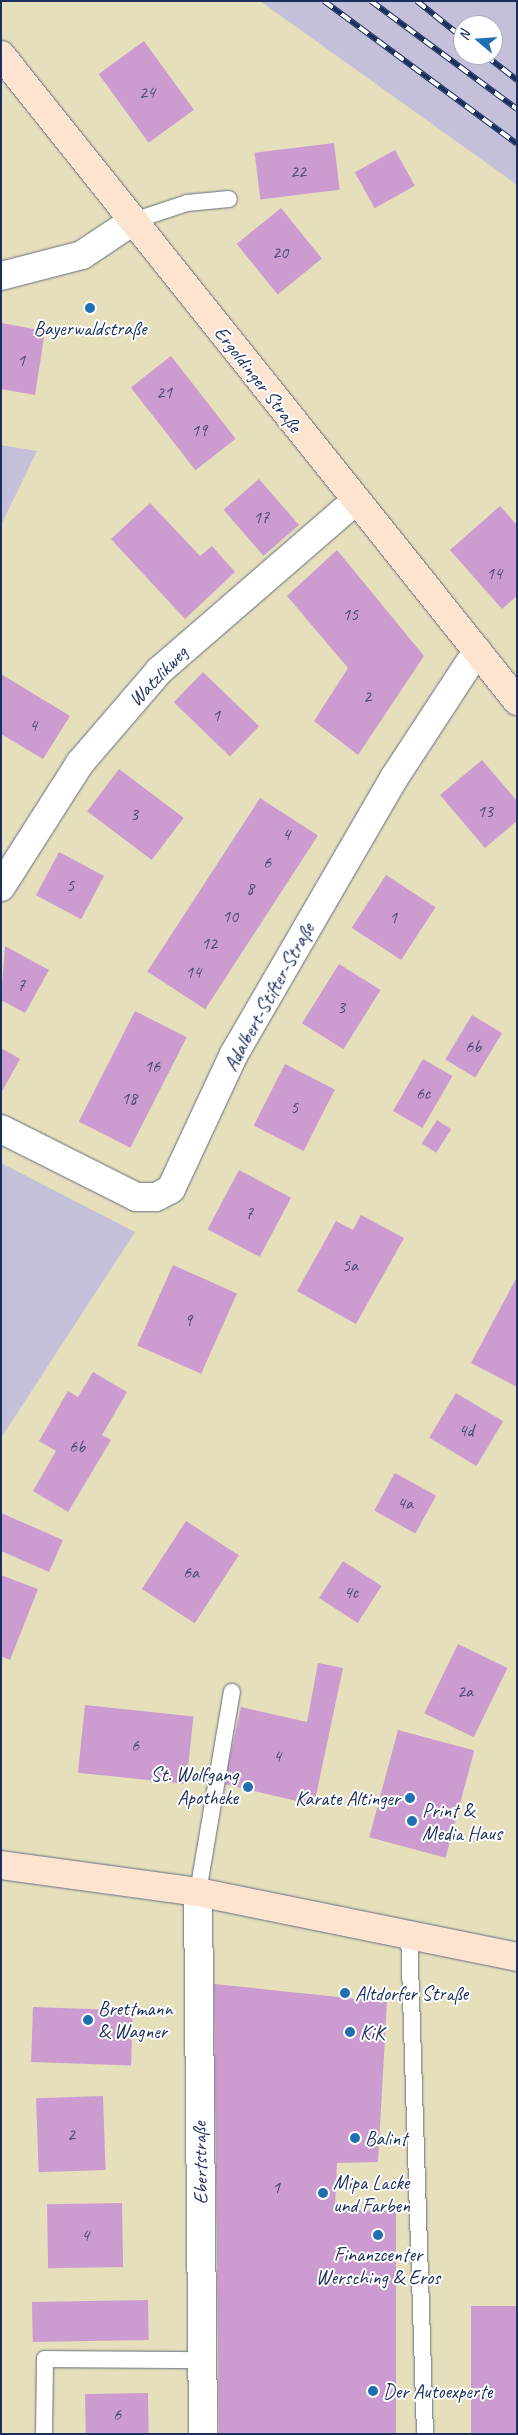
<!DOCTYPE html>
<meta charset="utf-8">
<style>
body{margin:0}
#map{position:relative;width:518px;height:2435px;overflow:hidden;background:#e6dfbb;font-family:Caveat,sans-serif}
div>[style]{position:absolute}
.industrial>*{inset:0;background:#c5c0da}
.building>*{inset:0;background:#cc9cd0;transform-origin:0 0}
.roads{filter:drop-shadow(0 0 1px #626d7f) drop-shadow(0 0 1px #626d7f)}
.lane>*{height:16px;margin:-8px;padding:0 8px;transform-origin:8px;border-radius:8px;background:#fff}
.street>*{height:28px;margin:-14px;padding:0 14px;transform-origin:14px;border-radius:14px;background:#fff}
.secondary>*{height:28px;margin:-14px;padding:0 14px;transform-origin:14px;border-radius:14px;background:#fde4d1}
.rail>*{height:5.5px;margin-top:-2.75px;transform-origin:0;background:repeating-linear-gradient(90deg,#fff 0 11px,#1b2f5e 0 22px);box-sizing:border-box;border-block:1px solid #1b2f5e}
.dots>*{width:14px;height:14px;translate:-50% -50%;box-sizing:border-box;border:2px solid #fff;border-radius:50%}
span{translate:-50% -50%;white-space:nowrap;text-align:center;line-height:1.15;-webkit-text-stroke:4px #fff;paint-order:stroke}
.number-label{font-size:18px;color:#474a7a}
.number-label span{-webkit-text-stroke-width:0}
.poi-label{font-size:20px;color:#1b2f5e}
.right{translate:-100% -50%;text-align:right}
.left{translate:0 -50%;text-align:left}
.street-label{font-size:20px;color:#1b2f5e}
.frame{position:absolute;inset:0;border:2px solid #1b2f5e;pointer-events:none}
.north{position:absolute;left:453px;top:15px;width:50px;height:50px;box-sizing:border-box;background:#fff;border:1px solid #a4acbf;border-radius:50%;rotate:288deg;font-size:14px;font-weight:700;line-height:20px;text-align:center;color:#1b2f5e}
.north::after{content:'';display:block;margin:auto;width:18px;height:22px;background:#1f6fb2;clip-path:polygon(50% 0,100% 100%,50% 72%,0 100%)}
</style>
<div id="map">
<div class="industrial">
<i style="clip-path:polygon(evenodd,260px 1px,517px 1px,517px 186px,513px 182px,260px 1px,463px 25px,493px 25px,493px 55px,463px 55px,463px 25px)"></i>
<i style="clip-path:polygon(1px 445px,37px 451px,1px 525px)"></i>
<i style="clip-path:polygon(1px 1163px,135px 1232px,1px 1438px)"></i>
</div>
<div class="building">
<i style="left:144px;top:41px;width:85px;height:56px;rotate:54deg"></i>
<i style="left:334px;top:143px;width:47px;height:80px;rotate:83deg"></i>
<i style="left:395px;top:150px;width:41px;height:46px;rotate:61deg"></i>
<i style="left:281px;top:208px;width:65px;height:57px;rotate:51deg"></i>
<i style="clip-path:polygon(1px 323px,45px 331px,35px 395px,1px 389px)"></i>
<i style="left:171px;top:356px;width:105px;height:51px;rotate:52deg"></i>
<i style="left:259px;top:479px;width:61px;height:47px;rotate:49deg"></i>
<i style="clip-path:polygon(150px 503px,200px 556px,212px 546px,235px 572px,185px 619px,111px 539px)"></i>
<i style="clip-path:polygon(500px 506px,517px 525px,517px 596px,502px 609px,450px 550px)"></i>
<i style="clip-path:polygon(337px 550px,424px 656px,358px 755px,314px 721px,348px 668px,287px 596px)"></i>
<i style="left:203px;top:672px;width:78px;height:42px;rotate:44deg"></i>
<i style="clip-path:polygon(1px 674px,70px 716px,43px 759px,1px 734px)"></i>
<i style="clip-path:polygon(482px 760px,517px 801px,517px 821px,485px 848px,440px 795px)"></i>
<i style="left:119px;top:769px;width:81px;height:53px;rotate:37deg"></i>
<i style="left:260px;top:798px;width:69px;height:207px;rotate:33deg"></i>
<i style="left:59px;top:852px;width:51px;height:49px;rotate:28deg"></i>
<i style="left:386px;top:875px;width:59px;height:63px;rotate:33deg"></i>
<i style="clip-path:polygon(5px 946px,49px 970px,25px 1013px,1px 1000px)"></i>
<i style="left:339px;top:964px;width:49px;height:70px;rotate:32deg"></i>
<i style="left:135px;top:1011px;width:58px;height:124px;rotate:27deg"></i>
<i style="left:472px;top:1015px;width:35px;height:52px;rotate:31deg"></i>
<i style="clip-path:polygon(1px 1048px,20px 1059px,1px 1093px)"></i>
<i style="left:423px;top:1059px;width:34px;height:60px;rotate:30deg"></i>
<i style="left:285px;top:1064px;width:56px;height:69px;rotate:27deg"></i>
<i style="left:437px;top:1120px;width:17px;height:28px;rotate:33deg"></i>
<i style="left:239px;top:1170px;width:59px;height:67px;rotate:28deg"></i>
<i style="clip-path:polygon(361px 1215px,404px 1238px,356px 1324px,297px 1291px,336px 1221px,353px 1230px)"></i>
<i style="left:173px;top:1265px;width:70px;height:88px;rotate:24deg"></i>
<i style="clip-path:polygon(517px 1277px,517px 1387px,471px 1363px)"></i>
<i style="clip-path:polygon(93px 1372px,127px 1392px,102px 1435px,111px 1440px,68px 1512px,33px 1491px,56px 1451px,39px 1441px,68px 1391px,78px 1397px)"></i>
<i style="left:456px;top:1393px;width:55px;height:52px;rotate:31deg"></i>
<i style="left:395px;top:1473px;width:47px;height:43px;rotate:29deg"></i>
<i style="clip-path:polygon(1px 1513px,63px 1540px,49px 1572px,1px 1551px)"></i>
<i style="left:186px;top:1521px;width:63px;height:81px;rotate:33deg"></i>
<i style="left:343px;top:1561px;width:46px;height:44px;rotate:33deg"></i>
<i style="clip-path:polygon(1px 1575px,38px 1589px,10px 1660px,1px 1656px)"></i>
<i style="left:458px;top:1644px;width:55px;height:77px;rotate:26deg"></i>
<i style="clip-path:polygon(318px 1663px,343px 1668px,314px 1805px,224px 1784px,241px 1707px,307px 1722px)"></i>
<i style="left:85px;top:1705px;width:109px;height:68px;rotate:6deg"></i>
<i style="left:398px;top:1730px;width:79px;height:111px;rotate:15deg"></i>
<i style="clip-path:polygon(214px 1984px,387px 2002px,378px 2162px,337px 2163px,335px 2210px,396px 2211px,396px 2434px,219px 2434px)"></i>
<i style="left:33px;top:2007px;width:100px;height:55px;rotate:2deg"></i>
<i style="left:103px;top:2096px;width:74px;height:67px;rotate:88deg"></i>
<i style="left:122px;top:2203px;width:64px;height:75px;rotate:89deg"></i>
<i style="left:148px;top:2300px;width:40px;height:116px;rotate:89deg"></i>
<i style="left:471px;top:2306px;width:46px;height:128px"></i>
<i style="left:148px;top:2393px;width:41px;height:63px;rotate:89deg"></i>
</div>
<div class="roads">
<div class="lane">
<i style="left:133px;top:221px;width:57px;rotate:-18.4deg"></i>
<i style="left:187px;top:203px;width:42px;rotate:-5.4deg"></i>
<i style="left:198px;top:1892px;width:203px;rotate:-80.4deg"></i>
<i style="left:409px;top:1933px;width:501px;rotate:88.17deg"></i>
<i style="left:44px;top:2434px;width:75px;rotate:-89.2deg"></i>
<i style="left:45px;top:2359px;width:157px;rotate:0.4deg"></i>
</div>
<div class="street">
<i style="left:1px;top:276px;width:84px;rotate:-14.5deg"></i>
<i style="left:82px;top:255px;width:61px;rotate:-33.7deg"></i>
<i style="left:1px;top:887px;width:147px;rotate:-57.5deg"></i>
<i style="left:80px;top:763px;width:121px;rotate:-49.3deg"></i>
<i style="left:159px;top:671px;width:259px;rotate:-40.9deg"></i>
<i style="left:1px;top:1129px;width:151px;rotate:26.7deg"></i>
<i style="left:136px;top:1197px;width:20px"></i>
<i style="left:156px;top:1197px;width:17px;rotate:-28deg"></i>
<i style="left:171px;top:1189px;width:149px;rotate:-65deg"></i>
<i style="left:234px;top:1054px;width:319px;rotate:-59.9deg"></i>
<i style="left:394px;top:778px;width:152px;rotate:-56.8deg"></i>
<i style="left:198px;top:1892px;width:542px;rotate:89.47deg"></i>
</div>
<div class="secondary">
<i style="left:1px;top:55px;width:827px;rotate:51.38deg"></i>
<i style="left:1px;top:1865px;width:199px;rotate:7.8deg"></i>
<i style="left:198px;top:1892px;width:326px;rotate:11.5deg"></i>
</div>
</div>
<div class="rail">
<i style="left:324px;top:1px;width:240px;rotate:36.5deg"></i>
<i style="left:371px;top:1px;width:182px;rotate:36.5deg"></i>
<i style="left:417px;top:1px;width:59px;rotate:38.8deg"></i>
<i style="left:485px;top:55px;width:41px;rotate:38deg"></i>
</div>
<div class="dots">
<i style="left:90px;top:308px;background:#1f6fb2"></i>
<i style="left:248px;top:1787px;background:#1f6fb2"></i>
<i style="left:410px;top:1798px;background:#1f6fb2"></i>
<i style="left:412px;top:1821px;background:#1f6fb2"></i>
<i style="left:345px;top:1993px;background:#1f6fb2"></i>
<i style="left:88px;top:2020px;background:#1f6fb2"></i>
<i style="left:350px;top:2032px;background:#1f6fb2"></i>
<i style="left:355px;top:2138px;background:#1f6fb2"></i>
<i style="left:323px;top:2193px;background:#1f6fb2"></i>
<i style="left:378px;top:2235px;background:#1f6fb2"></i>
<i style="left:373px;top:2391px;background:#1f6fb2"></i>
</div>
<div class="number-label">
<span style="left:147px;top:92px">24</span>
<span style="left:298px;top:171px">22</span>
<span style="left:280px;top:252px">20</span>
<span style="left:21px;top:360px">1</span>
<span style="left:164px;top:392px">21</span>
<span style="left:199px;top:430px">19</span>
<span style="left:261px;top:517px">17</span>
<span style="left:494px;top:573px">14</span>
<span style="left:350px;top:614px">15</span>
<span style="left:367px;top:696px">2</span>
<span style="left:216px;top:715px">1</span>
<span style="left:33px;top:725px">4</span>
<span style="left:485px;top:811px">13</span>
<span style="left:134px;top:814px">3</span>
<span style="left:286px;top:834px">4</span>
<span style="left:267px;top:862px">6</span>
<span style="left:70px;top:885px">5</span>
<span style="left:250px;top:888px">8</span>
<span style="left:230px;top:916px">10</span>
<span style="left:393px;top:917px">1</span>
<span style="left:209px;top:943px">12</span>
<span style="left:193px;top:972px">14</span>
<span style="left:21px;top:985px">7</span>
<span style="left:341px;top:1007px">3</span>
<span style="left:473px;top:1046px">6b</span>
<span style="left:152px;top:1066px">16</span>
<span style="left:423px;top:1093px">6c</span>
<span style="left:129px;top:1098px">18</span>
<span style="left:294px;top:1107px">5</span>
<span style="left:249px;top:1213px">7</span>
<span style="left:350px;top:1265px">5a</span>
<span style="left:188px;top:1320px">9</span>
<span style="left:466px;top:1430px">4d</span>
<span style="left:77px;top:1446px">6b</span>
<span style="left:405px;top:1503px">4a</span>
<span style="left:191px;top:1572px">6a</span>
<span style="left:351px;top:1592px">4c</span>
<span style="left:465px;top:1691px">2a</span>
<span style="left:135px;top:1745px">6</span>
<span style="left:277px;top:1756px">4</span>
<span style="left:71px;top:2134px">2</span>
<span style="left:276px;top:2187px">1</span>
<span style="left:85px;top:2235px">4</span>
<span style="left:117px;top:2414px">6</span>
</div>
<div class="poi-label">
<span style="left:90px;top:328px">Bayerwaldstraße</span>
<span class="right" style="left:238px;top:1786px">St. Wolfgang<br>Apotheke</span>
<span class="right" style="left:400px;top:1798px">Karate Altinger</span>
<span class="left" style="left:422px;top:1822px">Print &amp;<br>Media Haus</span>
<span class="left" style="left:355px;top:1993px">Altdorfer Straße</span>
<span class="left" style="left:98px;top:2020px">Brettmann<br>&amp; Wagner</span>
<span class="left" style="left:360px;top:2032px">KiK</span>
<span class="left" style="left:365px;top:2138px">Balint</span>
<span class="left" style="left:333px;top:2194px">Mipa Lacke<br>und Farben</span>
<span style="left:378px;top:2266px">Finanzcenter<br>Wersching &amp; Eros</span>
<span class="left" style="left:383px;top:2391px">Der Autoexperte</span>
</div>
<div class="street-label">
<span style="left:258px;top:379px;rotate:52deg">Ergoldinger Straße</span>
<span style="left:158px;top:676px;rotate:-46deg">Watzlikweg</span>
<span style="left:269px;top:997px;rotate:-61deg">Adalbert-Stifter-Straße</span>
<span style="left:200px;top:2163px;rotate:-91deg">Ebertstraße</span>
</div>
<div class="frame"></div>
<div class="north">N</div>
</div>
